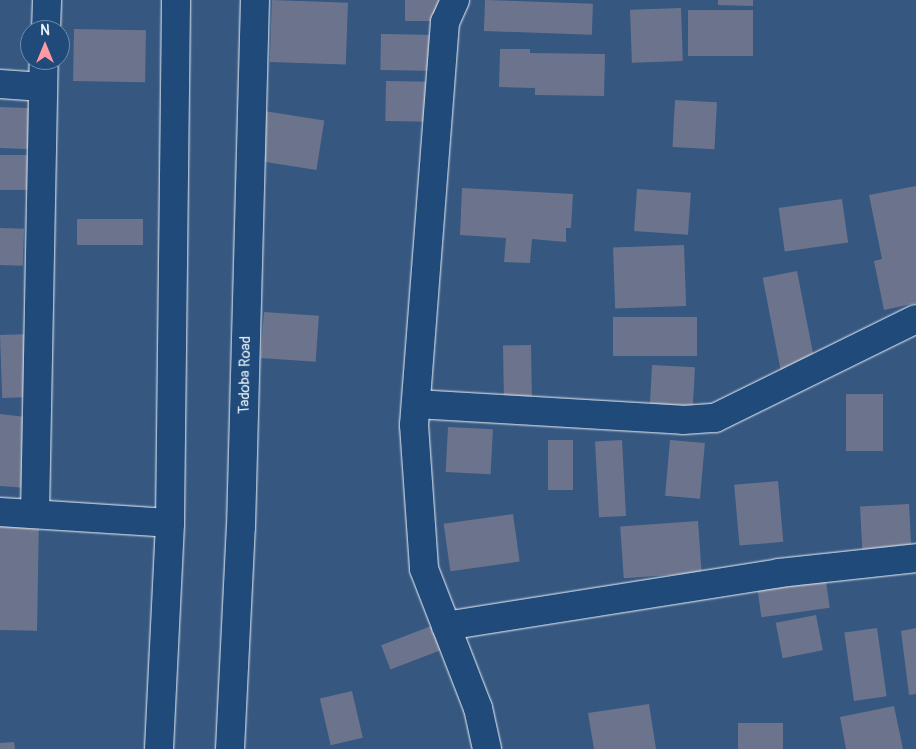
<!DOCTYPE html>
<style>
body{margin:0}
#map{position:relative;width:916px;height:749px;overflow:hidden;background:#365780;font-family:Pangolin,sans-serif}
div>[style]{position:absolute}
.building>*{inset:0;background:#6c748d;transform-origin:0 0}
.roads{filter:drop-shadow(0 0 1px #e8f1f8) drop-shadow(0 0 1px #e8f1f8)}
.minor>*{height:28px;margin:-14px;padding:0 14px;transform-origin:14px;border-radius:14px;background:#1f4a7a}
.primary>*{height:28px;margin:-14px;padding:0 14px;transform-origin:14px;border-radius:14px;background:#1f4a7a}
span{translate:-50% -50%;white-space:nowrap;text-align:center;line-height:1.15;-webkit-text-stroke:4.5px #1f4a7a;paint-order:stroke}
.street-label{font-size:15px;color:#e8f1f8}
.north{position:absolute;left:20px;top:20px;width:50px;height:50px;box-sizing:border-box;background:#1f4a7a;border:1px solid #6f8dac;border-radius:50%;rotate:0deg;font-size:14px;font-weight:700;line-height:20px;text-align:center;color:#e8f1f8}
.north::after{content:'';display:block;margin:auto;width:18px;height:22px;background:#ff9aa2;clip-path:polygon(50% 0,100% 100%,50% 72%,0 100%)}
</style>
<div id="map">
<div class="building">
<i style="left:272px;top:0;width:76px;height:62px;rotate:2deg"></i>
<i style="left:405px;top:0;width:36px;height:21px"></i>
<i style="left:485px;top:0;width:108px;height:31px;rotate:2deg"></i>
<i style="clip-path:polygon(718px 0,753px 0,753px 6px,718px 5px)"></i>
<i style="left:681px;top:8px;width:53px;height:51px;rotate:88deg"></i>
<i style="left:688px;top:10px;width:65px;height:46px"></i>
<i style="left:74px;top:29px;width:72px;height:52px;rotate:1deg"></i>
<i style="left:381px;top:34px;width:58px;height:36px;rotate:1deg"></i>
<i style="clip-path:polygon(500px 49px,530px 49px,530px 53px,605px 54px,604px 96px,535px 95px,535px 88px,499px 87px)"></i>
<i style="left:386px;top:81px;width:45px;height:40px;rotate:1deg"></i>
<i style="left:675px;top:100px;width:42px;height:47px;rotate:3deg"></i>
<i style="left:0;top:107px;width:35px;height:41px;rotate:2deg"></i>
<i style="left:264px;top:111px;width:61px;height:50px;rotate:9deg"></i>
<i style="left:0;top:155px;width:34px;height:35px"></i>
<i style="clip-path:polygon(916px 186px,916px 303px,884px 310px,874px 261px,882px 259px,869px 195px)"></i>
<i style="clip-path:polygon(462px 188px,573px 194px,571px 228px,566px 228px,566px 242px,532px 239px,530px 263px,504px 262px,506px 238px,460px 235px)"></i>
<i style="left:637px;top:189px;width:54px;height:42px;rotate:4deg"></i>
<i style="left:842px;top:199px;width:44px;height:64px;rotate:82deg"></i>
<i style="left:77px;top:219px;width:66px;height:26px"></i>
<i style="left:0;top:228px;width:24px;height:37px;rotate:2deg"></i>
<i style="left:684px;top:245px;width:61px;height:71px;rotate:88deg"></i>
<i style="left:797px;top:271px;width:94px;height:35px;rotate:79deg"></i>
<i style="left:264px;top:312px;width:55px;height:46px;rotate:4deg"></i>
<i style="left:613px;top:317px;width:84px;height:39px"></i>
<i style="left:31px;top:334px;width:63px;height:31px;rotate:88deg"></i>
<i style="left:531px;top:345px;width:55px;height:28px;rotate:89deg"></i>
<i style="left:652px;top:365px;width:43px;height:47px;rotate:3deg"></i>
<i style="left:846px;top:394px;width:37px;height:57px"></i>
<i style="clip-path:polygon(0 414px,34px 418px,27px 488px,0 486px)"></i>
<i style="left:448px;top:427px;width:45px;height:45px;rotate:3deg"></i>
<i style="left:548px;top:440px;width:25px;height:50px"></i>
<i style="left:622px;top:440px;width:76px;height:27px;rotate:87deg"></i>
<i style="left:670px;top:440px;width:35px;height:56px;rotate:5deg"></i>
<i style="left:778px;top:481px;width:61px;height:44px;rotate:85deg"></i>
<i style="left:909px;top:504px;width:44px;height:49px;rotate:87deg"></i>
<i style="left:513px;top:514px;width:48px;height:70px;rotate:82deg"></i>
<i style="left:0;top:517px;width:39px;height:113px;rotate:1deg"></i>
<i style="left:698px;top:521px;width:52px;height:78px;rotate:86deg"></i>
<i style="left:826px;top:581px;width:27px;height:69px;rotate:82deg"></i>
<i style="left:816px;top:615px;width:36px;height:41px;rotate:79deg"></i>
<i style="left:439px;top:623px;width:26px;height:62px;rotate:69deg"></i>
<i style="left:877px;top:628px;width:69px;height:33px;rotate:82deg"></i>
<i style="clip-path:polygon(916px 628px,916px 694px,909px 695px,901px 631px)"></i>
<i style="left:352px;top:691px;width:48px;height:33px;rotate:77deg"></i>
<i style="clip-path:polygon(649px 704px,656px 749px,594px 749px,588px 713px)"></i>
<i style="clip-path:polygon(894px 706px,903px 749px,846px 749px,840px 717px)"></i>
<i style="left:738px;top:723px;width:45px;height:26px"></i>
<i style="clip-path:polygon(14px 742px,15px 749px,0 749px,0 743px)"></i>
</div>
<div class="roads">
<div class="minor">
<i style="left:455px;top:0;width:24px;rotate:114deg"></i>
<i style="left:445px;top:22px;width:404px;rotate:94.4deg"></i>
<i style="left:414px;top:425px;width:144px;rotate:86deg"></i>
<i style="left:424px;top:569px;width:149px;rotate:68.8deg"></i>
<i style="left:478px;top:708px;width:42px;rotate:77.6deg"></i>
<i style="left:46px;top:30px;width:30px;rotate:-88deg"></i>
<i style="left:0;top:84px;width:43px;rotate:4deg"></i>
<i style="left:416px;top:404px;width:267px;rotate:3.4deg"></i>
<i style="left:683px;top:420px;width:32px;rotate:-4deg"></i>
<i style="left:715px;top:418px;width:224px;rotate:-26.2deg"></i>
<i style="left:0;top:512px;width:170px;rotate:3.7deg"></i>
<i style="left:35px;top:514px;width:454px;rotate:-88.9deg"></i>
<i style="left:446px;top:626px;width:337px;rotate:-9deg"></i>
<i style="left:779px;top:573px;width:138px;rotate:-6.2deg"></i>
</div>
<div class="primary">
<i style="left:159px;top:749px;width:226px;rotate:-87.2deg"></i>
<i style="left:170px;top:523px;width:523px;rotate:-89.34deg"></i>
<i style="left:230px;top:749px;width:222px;rotate:-87.2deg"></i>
<i style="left:241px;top:527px;width:527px;rotate:-88.48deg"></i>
</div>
</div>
<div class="street-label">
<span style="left:245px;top:375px;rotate:-89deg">Tadoba Road</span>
</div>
<div class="north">N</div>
</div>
